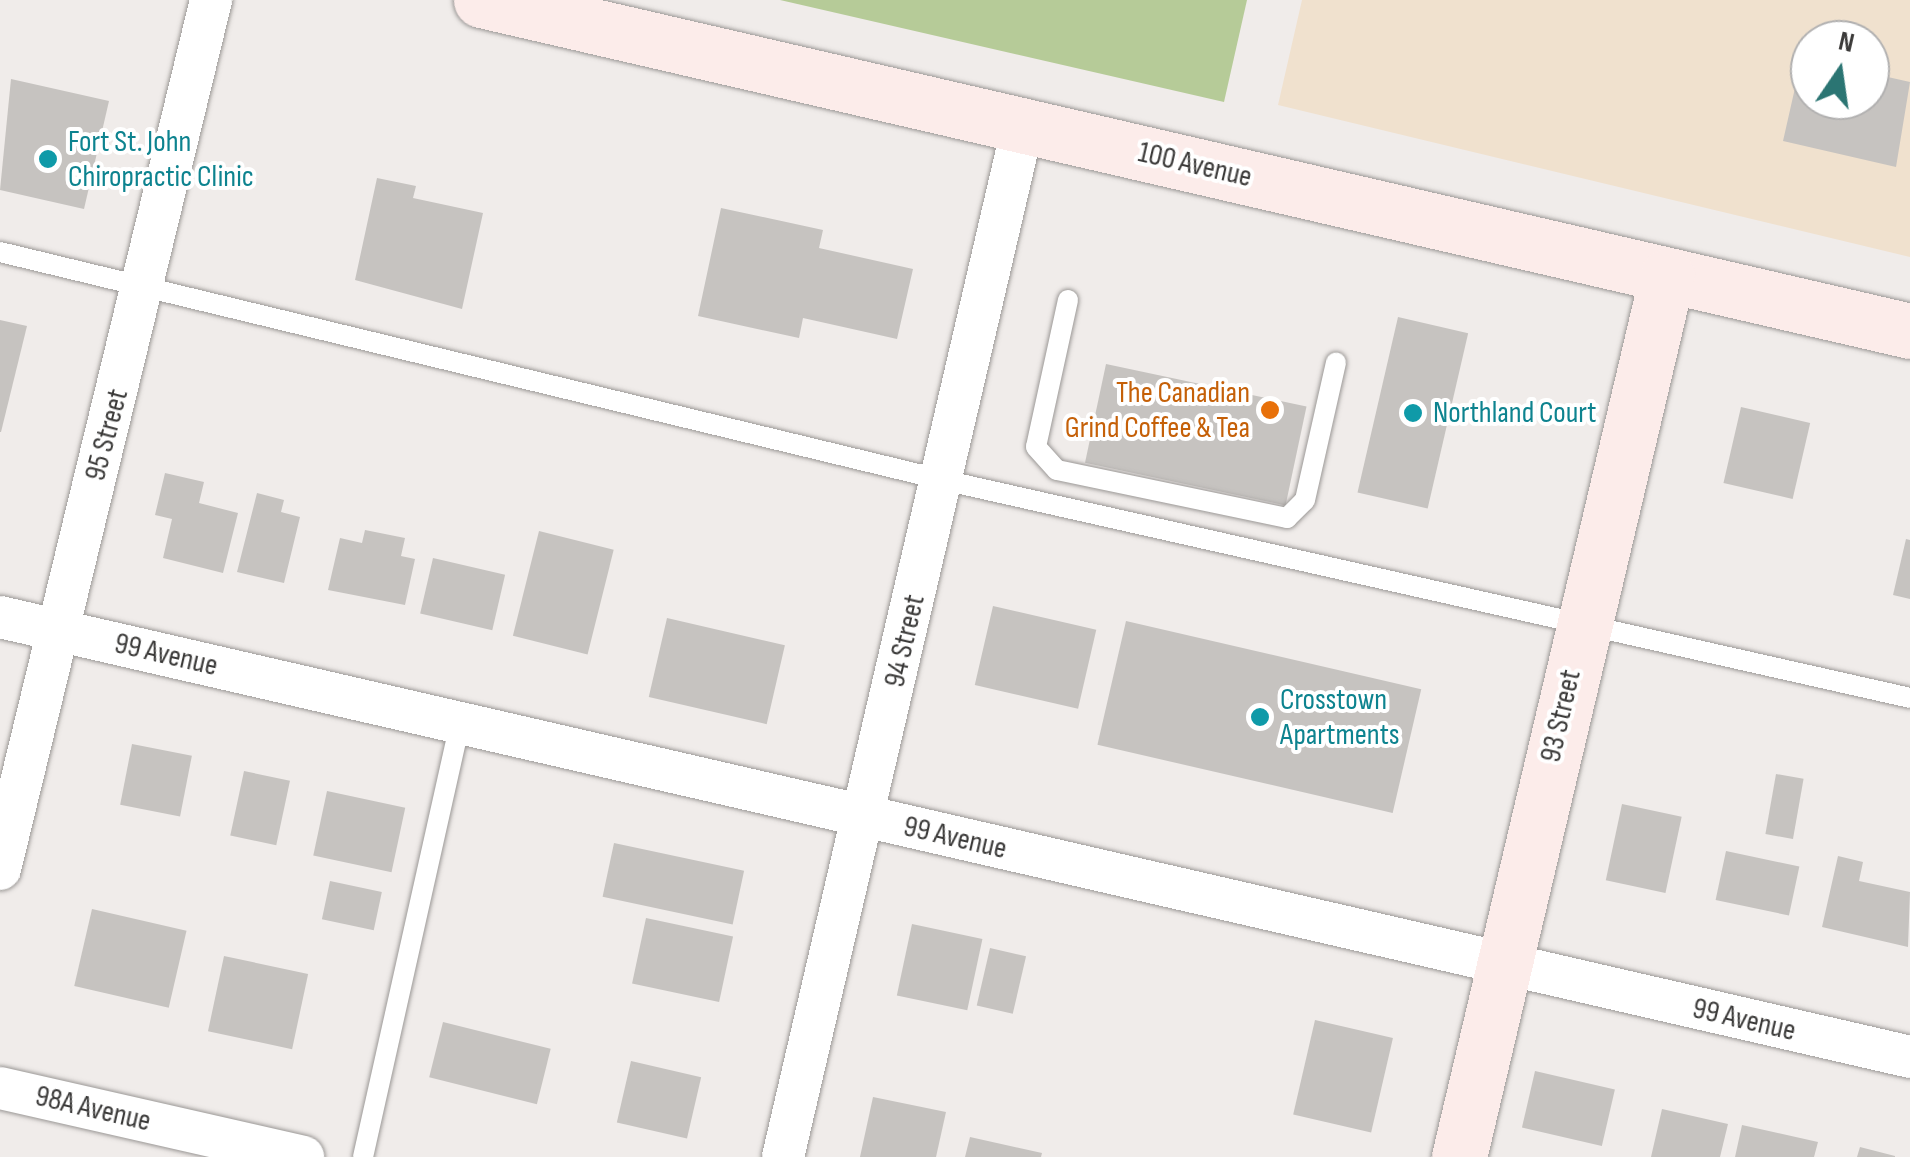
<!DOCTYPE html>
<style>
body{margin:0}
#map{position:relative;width:1910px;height:1157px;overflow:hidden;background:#f0ecea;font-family:"Sofia Sans Condensed",sans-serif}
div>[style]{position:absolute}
.industrial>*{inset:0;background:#f0e1ce}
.green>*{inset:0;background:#b6cb98}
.building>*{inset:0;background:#c6c3c0;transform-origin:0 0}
.roads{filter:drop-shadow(0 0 2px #9b9896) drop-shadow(0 0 2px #9b9896)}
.lane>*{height:20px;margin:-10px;padding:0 10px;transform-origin:10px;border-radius:10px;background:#fff}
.street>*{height:42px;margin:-21px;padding:0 21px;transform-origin:21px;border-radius:21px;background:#fff}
.secondary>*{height:55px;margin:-27.5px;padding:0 27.5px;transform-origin:27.5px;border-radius:27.5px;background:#fcecea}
.dots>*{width:28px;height:28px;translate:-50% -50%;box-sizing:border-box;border:5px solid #fff;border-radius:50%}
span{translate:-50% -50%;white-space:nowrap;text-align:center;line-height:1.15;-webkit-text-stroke:8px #fff;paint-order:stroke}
.culture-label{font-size:30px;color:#0d838f}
.left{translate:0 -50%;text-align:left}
.street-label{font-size:30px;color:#3b3a39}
.food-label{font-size:30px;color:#c56008}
.right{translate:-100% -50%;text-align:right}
.north{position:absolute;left:1790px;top:20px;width:100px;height:100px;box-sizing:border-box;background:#fff;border:2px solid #b1b0b0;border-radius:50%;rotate:13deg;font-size:28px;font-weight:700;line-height:40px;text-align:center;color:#3b3a39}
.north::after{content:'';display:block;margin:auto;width:35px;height:45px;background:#2b7573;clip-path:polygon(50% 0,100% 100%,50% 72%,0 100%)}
</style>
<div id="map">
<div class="industrial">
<i style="clip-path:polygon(evenodd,1302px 0,1910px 0,1910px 257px,1278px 105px,1302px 0,1810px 40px,1870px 40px,1870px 100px,1810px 100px,1810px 40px)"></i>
</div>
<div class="green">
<i style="clip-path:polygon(780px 0,1247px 0,1224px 102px)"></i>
</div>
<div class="building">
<i style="clip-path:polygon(1802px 57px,1810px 59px,1810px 100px,1870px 100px,1870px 73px,1910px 82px,1896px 167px,1783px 141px)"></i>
<i style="clip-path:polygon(11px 79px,109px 101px,84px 209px,0 190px)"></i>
<i style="clip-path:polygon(377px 178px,416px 186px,413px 198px,483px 213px,462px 309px,355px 280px)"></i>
<i style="clip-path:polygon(721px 208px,823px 230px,819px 248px,913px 269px,897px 339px,803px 318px,799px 338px,698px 316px)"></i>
<i style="left:1398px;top:317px;width:72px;height:180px;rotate:13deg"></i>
<i style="clip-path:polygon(0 320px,27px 326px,1px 432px,0 432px)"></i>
<i style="left:1106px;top:364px;width:205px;height:101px;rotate:12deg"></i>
<i style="left:1741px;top:407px;width:71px;height:78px;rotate:13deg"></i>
<i style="clip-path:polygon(165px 473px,204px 482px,199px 503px,238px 513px,223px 573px,163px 558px,172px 519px,155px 515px)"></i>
<i style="clip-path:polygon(257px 493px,284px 500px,281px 512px,300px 517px,284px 583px,237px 572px)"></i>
<i style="clip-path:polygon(365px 530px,405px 538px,401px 556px,415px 559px,405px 605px,328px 590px,340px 538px,362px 543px)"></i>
<i style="left:539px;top:531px;width:77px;height:108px;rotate:14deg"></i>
<i style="clip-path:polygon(1906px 539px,1910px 540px,1910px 599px,1893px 595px)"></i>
<i style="left:433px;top:558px;width:74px;height:57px;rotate:13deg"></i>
<i style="left:993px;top:606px;width:106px;height:81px;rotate:13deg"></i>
<i style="left:667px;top:618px;width:121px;height:81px;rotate:13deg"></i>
<i style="left:1126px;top:621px;width:303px;height:127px;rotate:13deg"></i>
<i style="left:132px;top:744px;width:61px;height:62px;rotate:11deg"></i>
<i style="left:244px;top:771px;width:47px;height:66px;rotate:12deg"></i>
<i style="left:1776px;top:774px;width:28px;height:61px;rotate:10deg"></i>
<i style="left:327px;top:791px;width:80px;height:66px;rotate:12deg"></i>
<i style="left:1622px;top:804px;width:61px;height:78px;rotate:12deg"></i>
<i style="left:614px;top:843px;width:133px;height:55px;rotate:12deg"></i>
<i style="left:1726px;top:851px;width:75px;height:50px;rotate:12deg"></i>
<i style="clip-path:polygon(1838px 856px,1863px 862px,1859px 881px,1910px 892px,1908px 947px,1822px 927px)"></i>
<i style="left:330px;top:881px;width:53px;height:39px;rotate:12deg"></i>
<i style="left:92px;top:909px;width:97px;height:79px;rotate:13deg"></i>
<i style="left:646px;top:918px;width:89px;height:67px;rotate:12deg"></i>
<i style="left:912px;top:924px;width:72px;height:73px;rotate:12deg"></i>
<i style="left:990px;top:948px;width:37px;height:59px;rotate:13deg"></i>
<i style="left:224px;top:956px;width:86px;height:77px;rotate:12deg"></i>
<i style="left:1315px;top:1020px;width:80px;height:97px;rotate:13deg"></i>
<i style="left:443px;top:1022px;width:111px;height:57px;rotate:14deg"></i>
<i style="left:631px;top:1061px;width:72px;height:63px;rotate:13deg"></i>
<i style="left:1535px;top:1071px;width:82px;height:58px;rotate:13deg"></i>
<i style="clip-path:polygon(873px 1097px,946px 1112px,936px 1157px,860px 1157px)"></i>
<i style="clip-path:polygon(1662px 1109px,1728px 1124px,1720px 1157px,1651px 1157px)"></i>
<i style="clip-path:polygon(1742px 1125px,1818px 1142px,1814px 1157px,1735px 1157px)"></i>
<i style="clip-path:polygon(970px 1137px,1042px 1153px,1041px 1157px,965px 1157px)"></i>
<i style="clip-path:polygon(1860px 1147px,1895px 1156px,1895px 1157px,1857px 1157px)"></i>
</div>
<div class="roads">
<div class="lane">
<i style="left:0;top:252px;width:970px;rotate:13.59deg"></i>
<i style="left:943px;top:480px;width:991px;rotate:12.7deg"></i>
<i style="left:1068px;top:300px;width:150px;rotate:102.3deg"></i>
<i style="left:1036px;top:447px;width:31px;rotate:48deg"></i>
<i style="left:1057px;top:470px;width:235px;rotate:11.8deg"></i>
<i style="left:1287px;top:518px;width:25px;rotate:-45deg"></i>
<i style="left:1305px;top:500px;width:141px;rotate:-77.3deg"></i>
<i style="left:363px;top:1157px;width:445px;rotate:-77.4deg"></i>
</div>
<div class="street">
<i style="left:0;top:617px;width:1960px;rotate:12.97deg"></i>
<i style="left:0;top:869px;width:894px;rotate:-76.35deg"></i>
<i style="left:0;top:1088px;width:311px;rotate:12.8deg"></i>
<i style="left:783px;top:1157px;width:1060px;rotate:-76.91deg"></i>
</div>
<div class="secondary">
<i style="left:481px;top:0;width:1467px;rotate:13.04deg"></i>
<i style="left:1459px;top:1157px;width:905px;rotate:-76.72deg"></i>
</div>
</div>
<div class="dots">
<i style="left:48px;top:159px;background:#0f9aa8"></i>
<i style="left:1270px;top:410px;background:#e8710a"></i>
<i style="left:1413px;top:413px;background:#0f9aa8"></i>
<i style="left:1260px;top:717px;background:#0f9aa8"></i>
</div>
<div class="culture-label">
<span class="left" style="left:68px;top:159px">Fort St. John<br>Chiropractic Clinic</span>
<span class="left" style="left:1433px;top:413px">Northland Court</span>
<span class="left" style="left:1280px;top:717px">Crosstown<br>Apartments</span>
</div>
<div class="street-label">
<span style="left:1195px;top:165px;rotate:13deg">100 Avenue</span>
<span style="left:107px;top:435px;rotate:-75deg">95 Street</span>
<span style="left:905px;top:641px;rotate:-77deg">94 Street</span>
<span style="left:166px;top:655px;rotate:13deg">99 Avenue</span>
<span style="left:1561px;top:716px;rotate:-77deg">93 Street</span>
<span style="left:955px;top:838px;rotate:13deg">99 Avenue</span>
<span style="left:1744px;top:1020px;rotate:13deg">99 Avenue</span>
<span style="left:93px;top:1109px;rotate:13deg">98A Avenue</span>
</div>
<div class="food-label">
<span class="right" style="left:1250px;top:410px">The Canadian<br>Grind Coffee &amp; Tea</span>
</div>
<div class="north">N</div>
</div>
